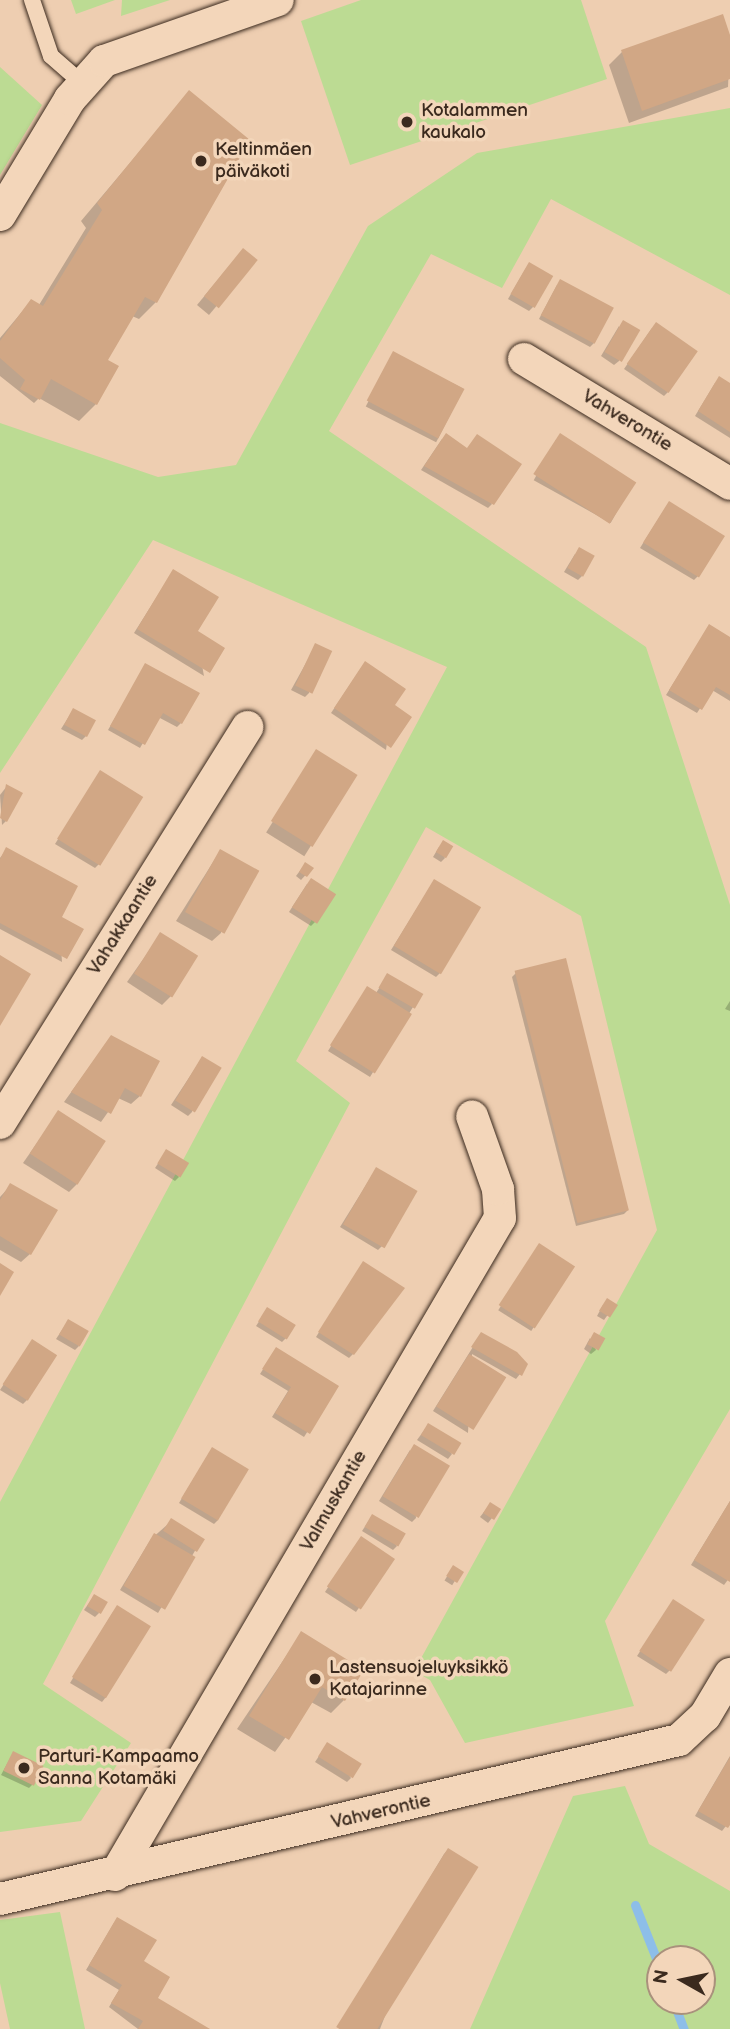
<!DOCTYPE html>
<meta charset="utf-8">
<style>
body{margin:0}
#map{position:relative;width:730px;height:2029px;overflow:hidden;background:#eeceb1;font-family:"Balsamiq Sans",sans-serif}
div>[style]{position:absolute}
.green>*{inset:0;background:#bcdb93}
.shadow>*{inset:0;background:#0003;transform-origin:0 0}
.stream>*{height:9px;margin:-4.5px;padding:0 4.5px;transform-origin:4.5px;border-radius:4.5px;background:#8dbee8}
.building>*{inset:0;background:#d1a785;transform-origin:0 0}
.roads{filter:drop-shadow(0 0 2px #3b2a1e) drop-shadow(0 0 2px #3b2a1e)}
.lane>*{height:16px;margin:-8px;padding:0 8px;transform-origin:8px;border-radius:8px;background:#f3d6ba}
.street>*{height:32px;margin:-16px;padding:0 16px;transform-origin:16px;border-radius:16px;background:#f3d6ba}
.dots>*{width:19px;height:19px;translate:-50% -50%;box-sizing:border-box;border:4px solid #f3d6ba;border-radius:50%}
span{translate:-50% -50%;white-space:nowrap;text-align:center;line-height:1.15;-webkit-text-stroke:7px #f3d6ba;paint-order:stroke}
.poi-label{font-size:19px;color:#3b2a1e}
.left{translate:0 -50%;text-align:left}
.street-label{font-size:19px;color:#3b2a1e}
.north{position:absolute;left:646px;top:1945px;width:70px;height:70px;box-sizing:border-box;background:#f3d6ba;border:2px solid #a9917c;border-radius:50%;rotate:279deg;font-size:19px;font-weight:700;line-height:28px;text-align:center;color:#3b2a1e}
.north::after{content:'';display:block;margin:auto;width:24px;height:32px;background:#3b2a1e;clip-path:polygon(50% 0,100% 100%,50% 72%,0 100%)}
</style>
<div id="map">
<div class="green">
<i style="clip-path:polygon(71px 0,115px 0,76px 14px)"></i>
<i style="clip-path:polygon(122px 0,170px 0,121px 16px)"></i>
<i style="clip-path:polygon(361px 0,581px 0,607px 79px,350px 165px,301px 21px)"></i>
<i style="clip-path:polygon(0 67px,42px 105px,0 175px)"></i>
<i style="clip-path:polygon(730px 108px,730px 295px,551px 199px,502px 288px,431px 254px,329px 431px,646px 647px,730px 905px,730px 1409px,605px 1621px,634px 1706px,465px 1743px,430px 1680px,414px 1671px,657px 1230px,581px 916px,426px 827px,296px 1061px,350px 1103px,43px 1684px,131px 1743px,81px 1821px,0 1832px,0 1502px,447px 667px,153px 540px,0 773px,0 423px,158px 477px,236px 465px,368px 226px,477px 153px)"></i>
<i style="clip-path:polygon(evenodd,625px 1786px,649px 1844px,730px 1891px,730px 2029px,470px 2029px,573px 1796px,625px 1786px,660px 1959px,702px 1959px,702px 2001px,660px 2001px,660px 1959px)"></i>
<i style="clip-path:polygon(60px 1912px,85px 2029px,10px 2029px,0 1983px,0 1920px)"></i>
</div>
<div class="shadow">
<i style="clip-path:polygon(730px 41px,728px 87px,629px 123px,609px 65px,622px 52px)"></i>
<i style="clip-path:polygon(189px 93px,156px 302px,139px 319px,132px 316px,105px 360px,96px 404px,79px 421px,39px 398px,34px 403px,0 376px,0 338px,31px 301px,39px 305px,86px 228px,81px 221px)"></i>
<i style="clip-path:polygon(235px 259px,255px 260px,209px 315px,197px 305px)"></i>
<i style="clip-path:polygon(526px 268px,533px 307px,529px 311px,508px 299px)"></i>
<i style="clip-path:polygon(557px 285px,594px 343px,590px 347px,539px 319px)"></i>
<i style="clip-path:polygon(619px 326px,619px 361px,614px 365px,601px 356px)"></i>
<i style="clip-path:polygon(652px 328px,668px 392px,664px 396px,624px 369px)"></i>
<i style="left:393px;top:353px;width:79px;height:60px;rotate:27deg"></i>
<i style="clip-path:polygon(715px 383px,730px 385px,730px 438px,695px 416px)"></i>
<i style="clip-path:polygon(442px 439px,492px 504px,488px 508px,421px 470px)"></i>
<i style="left:556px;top:440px;width:88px;height:46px;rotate:29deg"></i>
<i style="clip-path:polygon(666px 507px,698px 576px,694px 580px,640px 548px)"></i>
<i style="clip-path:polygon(575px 554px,582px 576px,578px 580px,564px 572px)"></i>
<i style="clip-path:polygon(170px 576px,196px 632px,204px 676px,134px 633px)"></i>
<i style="clip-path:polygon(709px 627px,730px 639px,730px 701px,712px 690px,697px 713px,666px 695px)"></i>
<i style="clip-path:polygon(316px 645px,309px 693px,305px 697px,291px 690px)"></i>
<i style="clip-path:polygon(146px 665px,181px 723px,177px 727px,158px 717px,140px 748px,108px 730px)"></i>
<i style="clip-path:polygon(362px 667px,392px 706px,386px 750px,331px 713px)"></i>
<i style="clip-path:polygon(73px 710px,86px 736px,82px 740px,61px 729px)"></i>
<i style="left:317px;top:751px;width:45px;height:96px;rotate:32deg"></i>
<i style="clip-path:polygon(97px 777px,99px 864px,95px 868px,55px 844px)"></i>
<i style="clip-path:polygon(7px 786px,6px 821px,2px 825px,0 795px)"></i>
<i style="clip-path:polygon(439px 847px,445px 858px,441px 862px,433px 857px)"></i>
<i style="clip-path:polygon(7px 849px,59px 917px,62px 962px,0 929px,0 858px)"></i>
<i style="clip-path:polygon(220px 851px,221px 933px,212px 941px,176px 921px)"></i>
<i style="clip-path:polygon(302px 868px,312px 868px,301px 880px,296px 876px)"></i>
<i style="clip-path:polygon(434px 881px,440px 973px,436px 977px,391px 950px)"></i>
<i style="clip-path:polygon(307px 884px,315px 922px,311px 926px,289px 912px)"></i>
<i style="clip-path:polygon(161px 934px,171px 996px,162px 1005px,127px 982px)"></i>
<i style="clip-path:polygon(516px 973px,628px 1210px,624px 1214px,576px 1226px,512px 977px)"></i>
<i style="clip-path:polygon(387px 976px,413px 1007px,370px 1077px,328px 1051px,364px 993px,376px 993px)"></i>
<i style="clip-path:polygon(730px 1001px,730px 1011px,725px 1009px)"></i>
<i style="clip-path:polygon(111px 1037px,140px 1096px,131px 1104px,118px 1098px,101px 1122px,64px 1102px)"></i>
<i style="clip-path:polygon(202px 1058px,192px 1112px,188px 1116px,171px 1105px)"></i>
<i style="clip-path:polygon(58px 1113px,78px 1183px,69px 1192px,23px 1163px)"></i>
<i style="clip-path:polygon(163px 1156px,179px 1177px,175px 1181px,155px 1168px)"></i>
<i style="clip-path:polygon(376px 1169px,382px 1246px,378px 1250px,340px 1227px)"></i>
<i style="clip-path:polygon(11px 1185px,30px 1254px,21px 1262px,0 1250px,0 1197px)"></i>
<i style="left:539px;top:1245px;width:39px;height:77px;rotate:32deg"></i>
<i style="clip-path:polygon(360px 1267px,353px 1354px,349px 1358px,316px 1337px)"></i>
<i style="clip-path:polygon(603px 1305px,615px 1305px,604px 1320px,597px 1316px)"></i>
<i style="clip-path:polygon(264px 1314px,286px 1338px,282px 1342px,256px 1326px)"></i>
<i style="clip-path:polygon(68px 1321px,79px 1346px,75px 1350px,56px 1339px)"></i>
<i style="clip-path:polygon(481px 1334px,520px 1374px,516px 1379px,472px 1354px,468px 1433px,433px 1411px)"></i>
<i style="clip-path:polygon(590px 1338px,596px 1350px,591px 1354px,584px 1349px)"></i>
<i style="clip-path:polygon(32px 1341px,27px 1400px,23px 1404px,0 1390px)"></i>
<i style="clip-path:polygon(276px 1349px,337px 1386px,304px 1437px,272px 1417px,288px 1391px,260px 1374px)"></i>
<i style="clip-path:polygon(428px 1425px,452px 1454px,448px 1459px,417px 1440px)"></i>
<i style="clip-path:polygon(212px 1449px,218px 1520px,214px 1524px,179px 1503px)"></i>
<i style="clip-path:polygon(410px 1450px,416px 1518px,412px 1522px,379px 1501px)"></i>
<i style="clip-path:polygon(730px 1501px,730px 1577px,724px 1585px,691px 1565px)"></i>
<i style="clip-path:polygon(487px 1508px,492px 1518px,488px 1523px,480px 1517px)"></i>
<i style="clip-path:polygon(372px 1516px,397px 1546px,393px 1550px,362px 1531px)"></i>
<i style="clip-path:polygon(167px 1525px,202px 1539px,158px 1613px,120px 1590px,151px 1539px)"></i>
<i style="clip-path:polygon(357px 1543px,393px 1559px,356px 1612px,325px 1592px)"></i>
<i style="left:453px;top:1567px;width:9px;height:16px;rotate:32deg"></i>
<i style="clip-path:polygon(94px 1596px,99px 1613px,95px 1617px,84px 1610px)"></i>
<i style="clip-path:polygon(670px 1606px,670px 1670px,666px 1674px,637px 1656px)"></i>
<i style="clip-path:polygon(113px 1612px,106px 1697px,102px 1702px,70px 1683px)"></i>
<i style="clip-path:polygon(301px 1634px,344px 1700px,331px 1713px,311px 1702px,275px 1752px,237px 1729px)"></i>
<i style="clip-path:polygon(327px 1744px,351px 1778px,347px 1782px,315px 1762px)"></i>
<i style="clip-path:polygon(13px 1753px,33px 1784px,29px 1788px,1px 1775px)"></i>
<i style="clip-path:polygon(730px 1756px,730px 1821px,722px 1831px,695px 1816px)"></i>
<i style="clip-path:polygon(448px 1850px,380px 2029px,340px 2029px,444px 1854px)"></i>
<i style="clip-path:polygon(114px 1923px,141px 1962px,156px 1998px,207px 2029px,138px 2029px,109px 2007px,119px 1990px,86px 1970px)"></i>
</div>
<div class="stream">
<i style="left:635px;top:1905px;width:68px;rotate:68.4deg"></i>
<i style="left:673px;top:2001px;width:30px;rotate:69deg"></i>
</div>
<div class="building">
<i style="clip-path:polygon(723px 14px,730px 35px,730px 79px,642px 111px,621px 50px)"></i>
<i style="clip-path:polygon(189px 90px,250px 140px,157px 303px,145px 297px,108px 360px,119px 366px,97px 405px,51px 379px,40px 400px,20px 389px,25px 380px,0 358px,0 341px,31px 299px,43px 306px,102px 210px,97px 203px)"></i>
<i style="left:243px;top:248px;width:19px;height:62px;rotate:39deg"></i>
<i style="left:529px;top:262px;width:28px;height:37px;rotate:30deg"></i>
<i style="left:560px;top:279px;width:61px;height:41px;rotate:28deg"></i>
<i style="left:623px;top:320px;width:20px;height:37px;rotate:30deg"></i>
<i style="left:656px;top:322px;width:51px;height:51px;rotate:35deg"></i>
<i style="left:393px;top:351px;width:81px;height:56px;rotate:28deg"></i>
<i style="clip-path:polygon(719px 376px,730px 383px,730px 432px,698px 411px)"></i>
<i style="clip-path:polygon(446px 433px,467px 448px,477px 434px,522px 464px,494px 505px,424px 466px)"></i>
<i style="left:560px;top:433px;width:91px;height:49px;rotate:33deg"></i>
<i style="left:669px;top:501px;width:66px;height:49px;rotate:32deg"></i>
<i style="left:579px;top:547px;width:18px;height:24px;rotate:29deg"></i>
<i style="clip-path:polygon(173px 569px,219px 597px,198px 631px,225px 648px,210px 673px,137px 629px)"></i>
<i style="clip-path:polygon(709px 624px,730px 637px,730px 695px,716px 687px,702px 710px,669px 690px)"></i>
<i style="left:315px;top:643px;width:19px;height:47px;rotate:25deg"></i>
<i style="clip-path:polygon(365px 661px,406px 689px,395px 705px,412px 717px,391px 748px,334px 708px)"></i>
<i style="clip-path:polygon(145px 663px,200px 693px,182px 724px,163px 713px,145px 745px,110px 726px)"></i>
<i style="left:73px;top:708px;width:26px;height:19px;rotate:28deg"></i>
<i style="left:316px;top:749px;width:49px;height:85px;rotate:32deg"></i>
<i style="left:100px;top:770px;width:51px;height:81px;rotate:32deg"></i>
<i style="clip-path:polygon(6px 784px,23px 793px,7px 822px,0 818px)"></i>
<i style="left:443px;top:840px;width:12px;height:14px;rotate:31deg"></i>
<i style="clip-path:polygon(6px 847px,78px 886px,62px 917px,84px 929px,67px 959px,0 923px,0 859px)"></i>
<i style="left:220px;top:849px;width:45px;height:72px;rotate:29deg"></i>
<i style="clip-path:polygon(305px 862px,314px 868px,307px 877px,299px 872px)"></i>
<i style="left:311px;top:878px;width:30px;height:35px;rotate:33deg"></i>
<i style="left:434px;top:879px;width:55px;height:78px;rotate:31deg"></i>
<i style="left:160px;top:932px;width:45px;height:49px;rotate:32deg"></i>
<i style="clip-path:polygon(0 955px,31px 974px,0 1026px)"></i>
<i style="left:566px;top:958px;width:260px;height:53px;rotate:76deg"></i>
<i style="left:387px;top:973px;width:42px;height:17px;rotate:30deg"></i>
<i style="left:367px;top:986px;width:53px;height:70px;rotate:32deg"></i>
<i style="clip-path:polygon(111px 1035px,160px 1061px,141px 1097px,125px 1088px,111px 1114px,71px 1092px)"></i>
<i style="left:202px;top:1056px;width:23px;height:52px;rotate:31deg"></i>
<i style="left:58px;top:1110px;width:57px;height:52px;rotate:33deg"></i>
<i style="left:166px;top:1149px;width:27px;height:17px;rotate:31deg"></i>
<i style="left:376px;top:1167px;width:48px;height:66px;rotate:30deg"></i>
<i style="clip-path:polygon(10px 1183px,58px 1210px,31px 1255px,0 1236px,0 1200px)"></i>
<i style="left:539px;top:1243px;width:43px;height:74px;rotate:33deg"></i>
<i style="clip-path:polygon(363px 1261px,405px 1288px,354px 1355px,318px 1332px)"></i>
<i style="clip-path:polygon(0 1263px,14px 1272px,0 1296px)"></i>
<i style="left:607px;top:1298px;width:13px;height:15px;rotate:32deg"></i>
<i style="left:267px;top:1307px;width:34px;height:17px;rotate:32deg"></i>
<i style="left:68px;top:1319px;width:24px;height:18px;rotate:30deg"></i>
<i style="clip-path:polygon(481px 1332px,517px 1352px,528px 1364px,522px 1376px,471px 1347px)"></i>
<i style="left:594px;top:1332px;width:13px;height:14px;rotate:29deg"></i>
<i style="left:32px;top:1339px;width:30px;height:54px;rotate:33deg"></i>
<i style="clip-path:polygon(276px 1347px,339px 1386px,310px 1434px,275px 1413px,291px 1387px,262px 1369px)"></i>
<i style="left:469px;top:1354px;width:44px;height:62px;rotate:32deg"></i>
<i style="left:428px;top:1423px;width:39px;height:14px;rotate:31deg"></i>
<i style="left:414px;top:1444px;width:42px;height:61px;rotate:31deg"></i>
<i style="left:212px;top:1447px;width:43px;height:60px;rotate:31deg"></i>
<i style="clip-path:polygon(730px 1501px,730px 1582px,694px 1560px)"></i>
<i style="left:490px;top:1502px;width:13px;height:13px;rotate:32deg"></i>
<i style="left:372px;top:1514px;width:39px;height:15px;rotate:30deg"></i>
<i style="left:171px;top:1518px;width:40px;height:15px;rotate:32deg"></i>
<i style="left:154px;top:1533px;width:48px;height:61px;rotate:30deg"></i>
<i style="left:361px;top:1536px;width:41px;height:61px;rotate:34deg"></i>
<i style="left:453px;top:1565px;width:13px;height:13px;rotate:32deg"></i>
<i style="left:94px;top:1594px;width:16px;height:14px;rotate:30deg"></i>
<i style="left:673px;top:1599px;width:38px;height:62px;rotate:33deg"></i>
<i style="left:117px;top:1605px;width:40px;height:85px;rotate:32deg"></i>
<i style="clip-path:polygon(301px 1631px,364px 1670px,345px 1701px,322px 1687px,289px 1740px,249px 1716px)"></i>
<i style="left:327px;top:1742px;width:41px;height:17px;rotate:32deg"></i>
<i style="left:13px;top:1751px;width:34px;height:22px;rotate:26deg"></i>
<i style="clip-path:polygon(730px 1757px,730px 1825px,728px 1828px,698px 1811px)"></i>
<i style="left:448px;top:1848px;width:36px;height:211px;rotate:32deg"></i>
<i style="clip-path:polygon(117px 1917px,157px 1940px,144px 1961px,170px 1977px,158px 1998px,210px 2029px,138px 2029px,143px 2021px,111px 2003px,122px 1985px,89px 1965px)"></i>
</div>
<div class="roads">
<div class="lane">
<i style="left:32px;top:0;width:59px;rotate:71.3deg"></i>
<i style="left:51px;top:56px;width:41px;rotate:41.1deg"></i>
</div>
<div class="street">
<i style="left:0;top:215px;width:135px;rotate:-58.9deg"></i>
<i style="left:70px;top:99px;width:51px;rotate:-48.2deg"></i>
<i style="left:104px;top:61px;width:184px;rotate:-19.3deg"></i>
<i style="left:524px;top:359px;width:241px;rotate:31.2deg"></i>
<i style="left:0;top:1123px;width:467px;rotate:-58deg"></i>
<i style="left:115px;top:1875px;width:761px;rotate:-59.63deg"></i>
<i style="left:500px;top:1218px;width:29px;rotate:-94deg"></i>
<i style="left:498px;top:1189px;width:77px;rotate:-109.6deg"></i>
<i style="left:0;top:1899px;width:697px;rotate:-13.18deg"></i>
<i style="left:679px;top:1740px;width:35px;rotate:-43deg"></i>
<i style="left:705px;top:1716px;width:49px;rotate:-59.2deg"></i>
</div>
</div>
<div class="dots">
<i style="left:407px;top:122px;background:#3b2a1e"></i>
<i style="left:201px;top:161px;background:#3b2a1e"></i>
<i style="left:315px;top:1679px;background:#3b2a1e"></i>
<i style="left:24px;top:1768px;background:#3b2a1e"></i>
</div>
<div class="poi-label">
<span class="left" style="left:421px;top:122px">Kotalammen<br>kaukalo</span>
<span class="left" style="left:215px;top:161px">Keltinmäen<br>päiväkoti</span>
<span class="left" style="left:329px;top:1679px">Lastensuojeluyksikkö<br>Katajarinne</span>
<span class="left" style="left:38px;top:1768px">Parturi-Kampaamo<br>Sanna Kotamäki</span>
</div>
<div class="street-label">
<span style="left:627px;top:421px;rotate:31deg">Vahverontie</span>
<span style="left:123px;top:925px;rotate:-58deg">Vahakkaantie</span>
<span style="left:334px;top:1501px;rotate:-60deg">Valmuskantie</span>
<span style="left:381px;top:1812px;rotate:-13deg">Vahverontie</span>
</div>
<div class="north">N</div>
</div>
